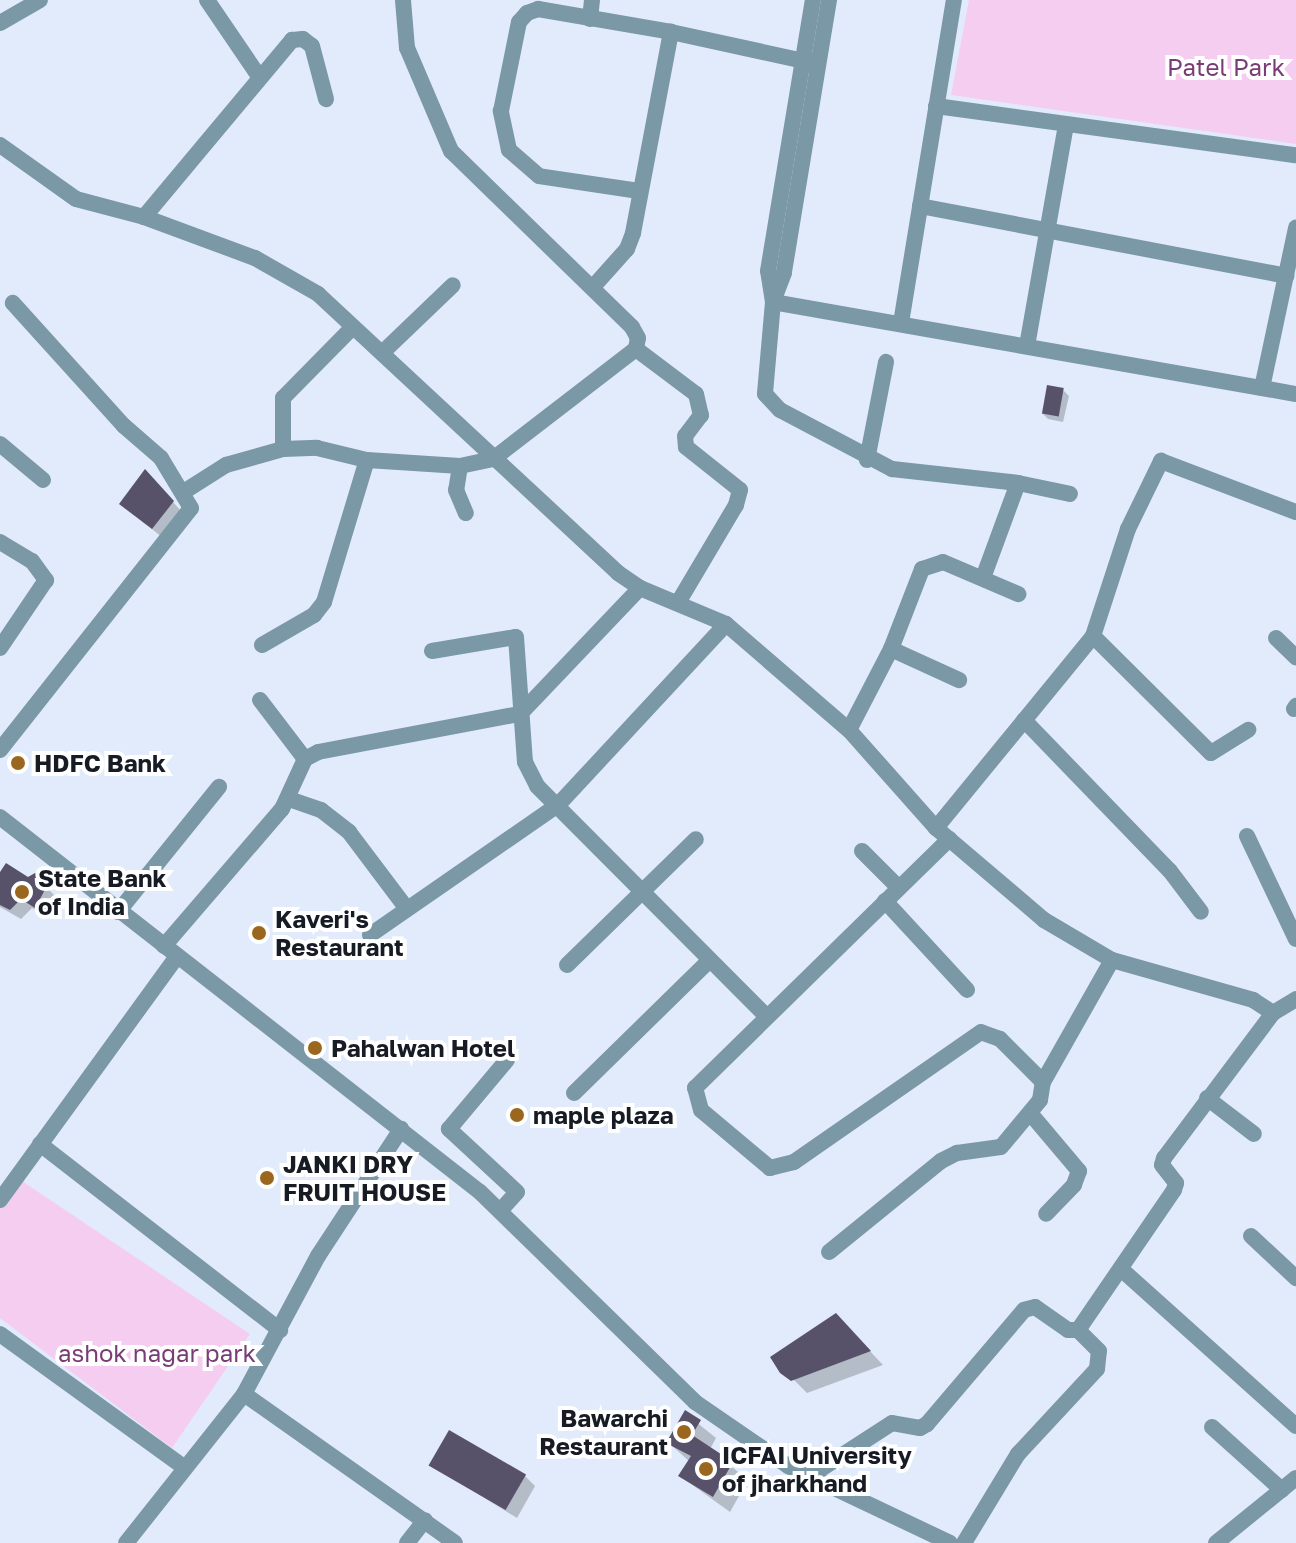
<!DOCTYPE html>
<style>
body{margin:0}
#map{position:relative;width:1296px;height:1543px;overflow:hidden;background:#e2ebfb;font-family:"Golos Text",sans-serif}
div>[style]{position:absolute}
.green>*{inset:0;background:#f5cdf1}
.shadow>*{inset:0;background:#0003}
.building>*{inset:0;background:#575169;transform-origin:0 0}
.minor>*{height:16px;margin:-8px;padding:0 8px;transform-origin:8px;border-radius:8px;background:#7b98a7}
.dots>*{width:22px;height:22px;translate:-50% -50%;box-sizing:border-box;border:4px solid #fff;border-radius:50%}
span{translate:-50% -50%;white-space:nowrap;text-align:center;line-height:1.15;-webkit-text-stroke:8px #fff;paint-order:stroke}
.park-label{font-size:24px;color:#793c76}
.poi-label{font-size:24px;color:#161b24;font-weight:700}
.left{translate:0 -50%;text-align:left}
.right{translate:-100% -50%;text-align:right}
</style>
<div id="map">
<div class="green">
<i style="clip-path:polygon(969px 0,1296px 0,1296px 144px,951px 95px)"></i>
<i style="clip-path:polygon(16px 1177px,250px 1334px,172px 1448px,0 1318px,0 1201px)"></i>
</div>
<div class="shadow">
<i style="clip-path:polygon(1063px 390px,1069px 396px,1063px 422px,1048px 419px,1042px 413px)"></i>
<i style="clip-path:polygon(155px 482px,182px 512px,163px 538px,121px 504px)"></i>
<i style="clip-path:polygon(35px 875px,56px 897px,46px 916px,32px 908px,21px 919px,0 907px,0 876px,28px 880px)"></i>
<i style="clip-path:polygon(849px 1329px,883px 1365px,807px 1393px,793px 1379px)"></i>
<i style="clip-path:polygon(685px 1413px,716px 1438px,710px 1449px,748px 1480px,730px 1512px,680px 1476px,690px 1462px,669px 1443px)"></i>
<i style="clip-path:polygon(431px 1465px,525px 1476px,535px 1486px,517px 1518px)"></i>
</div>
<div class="building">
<i style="left:1047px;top:385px;width:17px;height:29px;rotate:10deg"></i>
<i style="clip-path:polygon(145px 469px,174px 501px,152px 529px,119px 504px)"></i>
<i style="clip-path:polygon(6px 863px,28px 877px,35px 873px,47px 886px,35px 908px,21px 899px,10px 910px,0 905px,0 872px)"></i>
<i style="clip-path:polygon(836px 1313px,871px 1351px,791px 1381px,780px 1373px,770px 1357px)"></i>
<i style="clip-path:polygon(685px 1410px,701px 1420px,692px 1435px,733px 1462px,713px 1497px,678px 1476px,691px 1456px,666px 1443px)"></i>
<i style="left:449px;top:1430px;width:89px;height:41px;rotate:30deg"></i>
</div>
<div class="minor">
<i style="left:207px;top:0;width:91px;rotate:55.8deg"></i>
<i style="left:829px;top:0;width:277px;rotate:99.4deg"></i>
<i style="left:784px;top:273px;width:31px;rotate:111deg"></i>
<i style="left:773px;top:302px;width:92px;rotate:95deg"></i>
<i style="left:765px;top:394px;width:22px;rotate:47deg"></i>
<i style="left:780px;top:410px;width:127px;rotate:27.8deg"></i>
<i style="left:892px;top:469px;width:127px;rotate:6.3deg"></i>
<i style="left:1018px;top:483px;width:53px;rotate:11.9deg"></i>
<i style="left:590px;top:19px;width:19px;rotate:-84deg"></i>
<i style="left:0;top:23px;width:46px;rotate:-29.9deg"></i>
<i style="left:936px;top:106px;width:363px;rotate:7.8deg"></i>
<i style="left:0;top:145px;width:93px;rotate:35.4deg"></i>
<i style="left:76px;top:199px;width:70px;rotate:14.8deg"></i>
<i style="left:144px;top:217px;width:118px;rotate:20.3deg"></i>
<i style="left:255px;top:258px;width:73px;rotate:29.7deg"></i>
<i style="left:318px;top:294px;width:410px;rotate:42.9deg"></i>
<i style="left:618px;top:573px;width:27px;rotate:34deg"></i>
<i style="left:640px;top:588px;width:93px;rotate:22.7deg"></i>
<i style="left:726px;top:624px;width:162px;rotate:40.8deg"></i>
<i style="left:849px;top:730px;width:131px;rotate:48.4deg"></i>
<i style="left:936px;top:828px;width:142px;rotate:40.4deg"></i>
<i style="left:1044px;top:920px;width:79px;rotate:30.5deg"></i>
<i style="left:1112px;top:960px;width:147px;rotate:15.8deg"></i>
<i style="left:1253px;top:1000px;width:24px;rotate:33deg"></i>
<i style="left:1273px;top:1013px;width:181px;rotate:126.9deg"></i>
<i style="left:1164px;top:1158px;width:7px;rotate:106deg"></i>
<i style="left:1162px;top:1165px;width:23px;rotate:52deg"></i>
<i style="left:1176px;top:1183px;width:7px;rotate:106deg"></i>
<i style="left:1174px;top:1190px;width:170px;rotate:124.4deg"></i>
<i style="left:1078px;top:1330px;width:10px;rotate:180deg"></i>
<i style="left:1068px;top:1330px;width:40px;rotate:-145.1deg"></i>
<i style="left:1035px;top:1307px;width:11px;rotate:165deg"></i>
<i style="left:1024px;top:1310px;width:150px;rotate:130.4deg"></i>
<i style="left:927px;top:1424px;width:8px;rotate:150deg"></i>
<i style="left:920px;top:1428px;width:28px;rotate:-170deg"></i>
<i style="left:892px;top:1423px;width:98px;rotate:147.1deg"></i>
<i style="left:639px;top:191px;width:101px;rotate:-171.5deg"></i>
<i style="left:539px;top:176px;width:40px;rotate:-139deg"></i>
<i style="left:509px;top:150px;width:40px;rotate:-102deg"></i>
<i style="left:501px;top:111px;width:91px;rotate:-78.6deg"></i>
<i style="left:519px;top:22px;width:12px;rotate:-48deg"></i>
<i style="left:527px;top:13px;width:12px;rotate:-20deg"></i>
<i style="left:538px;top:9px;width:135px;rotate:9.8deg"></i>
<i style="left:671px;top:32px;width:150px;rotate:12.3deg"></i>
<i style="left:920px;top:206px;width:373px;rotate:10.8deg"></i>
<i style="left:144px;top:217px;width:231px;rotate:-50.1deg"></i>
<i style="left:292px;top:40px;width:11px;rotate:-5deg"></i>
<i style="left:303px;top:39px;width:11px;rotate:38deg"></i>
<i style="left:312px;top:46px;width:55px;rotate:75.2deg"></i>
<i style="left:593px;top:287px;width:51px;rotate:-48.2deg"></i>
<i style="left:627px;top:249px;width:17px;rotate:-69deg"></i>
<i style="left:633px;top:233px;width:205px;rotate:-79.3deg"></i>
<i style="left:773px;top:302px;width:531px;rotate:9.98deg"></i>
<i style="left:773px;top:302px;width:31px;rotate:-99deg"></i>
<i style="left:768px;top:271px;width:275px;rotate:-80.6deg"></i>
<i style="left:901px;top:323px;width:327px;rotate:-80.7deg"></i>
<i style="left:1027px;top:346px;width:225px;rotate:-80deg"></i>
<i style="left:636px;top:349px;width:75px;rotate:36.9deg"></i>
<i style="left:696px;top:394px;width:22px;rotate:77deg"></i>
<i style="left:701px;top:415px;width:26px;rotate:127deg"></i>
<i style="left:685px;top:436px;width:11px;rotate:85deg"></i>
<i style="left:686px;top:447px;width:69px;rotate:38.5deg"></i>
<i style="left:740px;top:490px;width:16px;rotate:105deg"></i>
<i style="left:736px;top:505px;width:112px;rotate:120.7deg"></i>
<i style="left:382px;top:353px;width:98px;rotate:-43.8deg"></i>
<i style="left:1262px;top:388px;width:164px;rotate:-78deg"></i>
<i style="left:0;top:444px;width:56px;rotate:39.9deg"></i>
<i style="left:283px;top:449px;width:51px;rotate:-90deg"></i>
<i style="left:283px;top:398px;width:98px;rotate:-45.4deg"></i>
<i style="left:867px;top:460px;width:100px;rotate:-79deg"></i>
<i style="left:460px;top:466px;width:24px;rotate:99deg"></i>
<i style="left:456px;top:490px;width:25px;rotate:67deg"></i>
<i style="left:185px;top:491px;width:49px;rotate:-32.4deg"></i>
<i style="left:226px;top:465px;width:59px;rotate:-15.7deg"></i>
<i style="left:283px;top:449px;width:34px;rotate:-2deg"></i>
<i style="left:317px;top:448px;width:51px;rotate:13.5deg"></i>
<i style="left:367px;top:460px;width:93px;rotate:3.7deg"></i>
<i style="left:460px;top:466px;width:34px;rotate:-12deg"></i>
<i style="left:493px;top:459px;width:180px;rotate:-37.6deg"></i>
<i style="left:636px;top:349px;width:11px;rotate:-80deg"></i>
<i style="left:638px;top:338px;width:13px;rotate:-119deg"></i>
<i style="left:632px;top:327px;width:252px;rotate:-135.8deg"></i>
<i style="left:451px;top:151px;width:112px;rotate:-113.1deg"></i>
<i style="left:407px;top:48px;width:48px;rotate:-94.8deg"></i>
<i style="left:0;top:542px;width:37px;rotate:31deg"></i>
<i style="left:32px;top:561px;width:24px;rotate:54deg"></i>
<i style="left:46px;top:580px;width:82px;rotate:124.1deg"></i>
<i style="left:983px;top:578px;width:101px;rotate:-69.8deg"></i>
<i style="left:1093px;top:636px;width:166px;rotate:44.8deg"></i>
<i style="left:1211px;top:753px;width:44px;rotate:-31.9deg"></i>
<i style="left:1276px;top:638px;width:28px;rotate:44deg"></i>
<i style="left:262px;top:645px;width:60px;rotate:-30deg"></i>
<i style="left:314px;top:615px;width:16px;rotate:-52deg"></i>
<i style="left:324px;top:602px;width:148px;rotate:-73.2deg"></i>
<i style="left:891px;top:649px;width:75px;rotate:24.5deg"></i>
<i style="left:432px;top:651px;width:85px;rotate:-9.5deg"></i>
<i style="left:516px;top:637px;width:125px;rotate:85.9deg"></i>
<i style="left:525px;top:762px;width:27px;rotate:63deg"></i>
<i style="left:537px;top:786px;width:325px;rotate:45.1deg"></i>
<i style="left:260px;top:700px;width:74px;rotate:52.7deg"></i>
<i style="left:1294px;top:709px;width:4px;rotate:-56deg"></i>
<i style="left:1024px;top:720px;width:210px;rotate:46deg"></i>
<i style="left:1170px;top:871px;width:51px;rotate:52.9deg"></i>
<i style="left:849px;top:730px;width:91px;rotate:-62.6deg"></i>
<i style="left:891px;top:649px;width:86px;rotate:-68.8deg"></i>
<i style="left:922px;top:569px;width:22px;rotate:-18deg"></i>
<i style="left:943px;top:562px;width:82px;rotate:23.1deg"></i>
<i style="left:0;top:750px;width:308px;rotate:-51.7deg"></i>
<i style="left:191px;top:508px;width:58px;rotate:-121deg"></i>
<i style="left:161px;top:458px;width:49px;rotate:-139.1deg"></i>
<i style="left:124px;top:426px;width:166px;rotate:-132.1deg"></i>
<i style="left:289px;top:799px;width:34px;rotate:19deg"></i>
<i style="left:321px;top:810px;width:36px;rotate:38deg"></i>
<i style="left:349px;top:832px;width:96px;rotate:53deg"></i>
<i style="left:0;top:817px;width:609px;rotate:38deg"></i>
<i style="left:480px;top:1192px;width:301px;rotate:44.3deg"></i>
<i style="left:695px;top:1402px;width:113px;rotate:34.5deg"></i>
<i style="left:788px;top:1466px;width:179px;rotate:25.4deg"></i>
<i style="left:936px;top:828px;width:248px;rotate:-50.7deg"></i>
<i style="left:1093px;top:636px;width:113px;rotate:-71.9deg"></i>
<i style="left:1128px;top:529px;width:76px;rotate:-64.1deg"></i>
<i style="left:1161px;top:461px;width:144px;rotate:20.7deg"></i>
<i style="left:1247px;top:836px;width:114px;rotate:64.6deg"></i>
<i style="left:862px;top:851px;width:52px;rotate:45deg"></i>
<i style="left:885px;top:901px;width:121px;rotate:47.3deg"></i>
<i style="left:118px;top:912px;width:161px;rotate:-51.1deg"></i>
<i style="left:370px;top:935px;width:229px;rotate:-34.7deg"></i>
<i style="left:558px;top:805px;width:247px;rotate:-47.1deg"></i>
<i style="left:164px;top:946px;width:181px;rotate:-49.3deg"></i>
<i style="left:282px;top:809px;width:55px;rotate:-65.3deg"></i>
<i style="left:305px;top:759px;width:15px;rotate:-28deg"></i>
<i style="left:318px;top:752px;width:206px;rotate:-10.7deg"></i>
<i style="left:520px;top:714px;width:174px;rotate:-46.4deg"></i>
<i style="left:567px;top:965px;width:180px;rotate:-44.3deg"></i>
<i style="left:1273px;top:1013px;width:27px;rotate:-31deg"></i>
<i style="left:1043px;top:1082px;width:140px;rotate:-60.5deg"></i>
<i style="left:574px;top:1093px;width:189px;rotate:-44.4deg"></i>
<i style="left:1207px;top:1098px;width:59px;rotate:37.5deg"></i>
<i style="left:1030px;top:1113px;width:76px;rotate:49.8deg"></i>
<i style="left:1079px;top:1171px;width:15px;rotate:110deg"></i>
<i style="left:1074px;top:1185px;width:40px;rotate:134deg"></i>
<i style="left:40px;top:1144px;width:304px;rotate:37.8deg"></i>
<i style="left:0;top:1200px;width:301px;rotate:-54deg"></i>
<i style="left:500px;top:1211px;width:25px;rotate:-48deg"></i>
<i style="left:517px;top:1192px;width:93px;rotate:-137.2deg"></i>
<i style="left:449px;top:1129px;width:90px;rotate:-50deg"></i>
<i style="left:1251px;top:1236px;width:62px;rotate:43deg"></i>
<i style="left:829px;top:1252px;width:144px;rotate:-39.1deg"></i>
<i style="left:941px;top:1161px;width:18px;rotate:-27deg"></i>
<i style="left:957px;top:1153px;width:44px;rotate:-7.8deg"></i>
<i style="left:1001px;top:1147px;width:61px;rotate:-50.3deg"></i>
<i style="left:1040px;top:1100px;width:18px;rotate:-81deg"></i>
<i style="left:1043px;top:1082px;width:61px;rotate:-135deg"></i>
<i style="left:1000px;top:1039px;width:20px;rotate:-160deg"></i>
<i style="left:981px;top:1032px;width:228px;rotate:145.2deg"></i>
<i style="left:794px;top:1162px;width:25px;rotate:166deg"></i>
<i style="left:770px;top:1168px;width:90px;rotate:-140deg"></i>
<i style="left:701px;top:1110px;width:23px;rotate:-105deg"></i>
<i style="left:695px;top:1088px;width:356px;rotate:-44.4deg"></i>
<i style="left:1121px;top:1269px;width:235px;rotate:41.9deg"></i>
<i style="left:0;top:1334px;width:228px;rotate:35.9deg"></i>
<i style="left:244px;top:1394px;width:258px;rotate:35.2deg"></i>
<i style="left:1212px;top:1427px;width:94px;rotate:42deg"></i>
<i style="left:126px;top:1543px;width:190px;rotate:-51.6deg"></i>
<i style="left:244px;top:1394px;width:157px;rotate:-61.8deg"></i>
<i style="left:318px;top:1256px;width:152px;rotate:-56.8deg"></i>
<i style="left:407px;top:1543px;width:29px;rotate:-52deg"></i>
<i style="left:964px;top:1543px;width:104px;rotate:-58.8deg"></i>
<i style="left:1018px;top:1454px;width:116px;rotate:-47.1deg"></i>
<i style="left:1097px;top:1369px;width:18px;rotate:-84deg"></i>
<i style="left:1099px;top:1351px;width:30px;rotate:-135deg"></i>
<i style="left:1216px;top:1543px;width:103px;rotate:-39.1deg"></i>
</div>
<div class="dots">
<i style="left:18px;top:763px;background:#9b661e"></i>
<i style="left:22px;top:892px;background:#9b661e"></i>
<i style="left:259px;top:933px;background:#9b661e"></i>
<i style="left:315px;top:1048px;background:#9b661e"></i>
<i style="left:517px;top:1115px;background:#9b661e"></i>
<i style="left:267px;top:1178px;background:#9b661e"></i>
<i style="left:684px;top:1432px;background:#9b661e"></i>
<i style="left:706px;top:1469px;background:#9b661e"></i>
</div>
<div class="park-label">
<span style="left:1226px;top:67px">Patel Park</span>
<span style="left:157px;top:1353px">ashok nagar park</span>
</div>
<div class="poi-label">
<span class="left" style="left:34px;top:763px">HDFC Bank</span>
<span class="left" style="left:38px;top:892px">State Bank<br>of India</span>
<span class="left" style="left:275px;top:933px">Kaveri's<br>Restaurant</span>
<span class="left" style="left:331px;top:1048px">Pahalwan Hotel</span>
<span class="left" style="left:533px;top:1115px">maple plaza</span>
<span class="left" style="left:283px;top:1178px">JANKI DRY<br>FRUIT HOUSE</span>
<span class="right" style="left:668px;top:1432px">Bawarchi<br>Restaurant</span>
<span class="left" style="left:722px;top:1469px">ICFAI University<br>of jharkhand</span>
</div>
</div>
